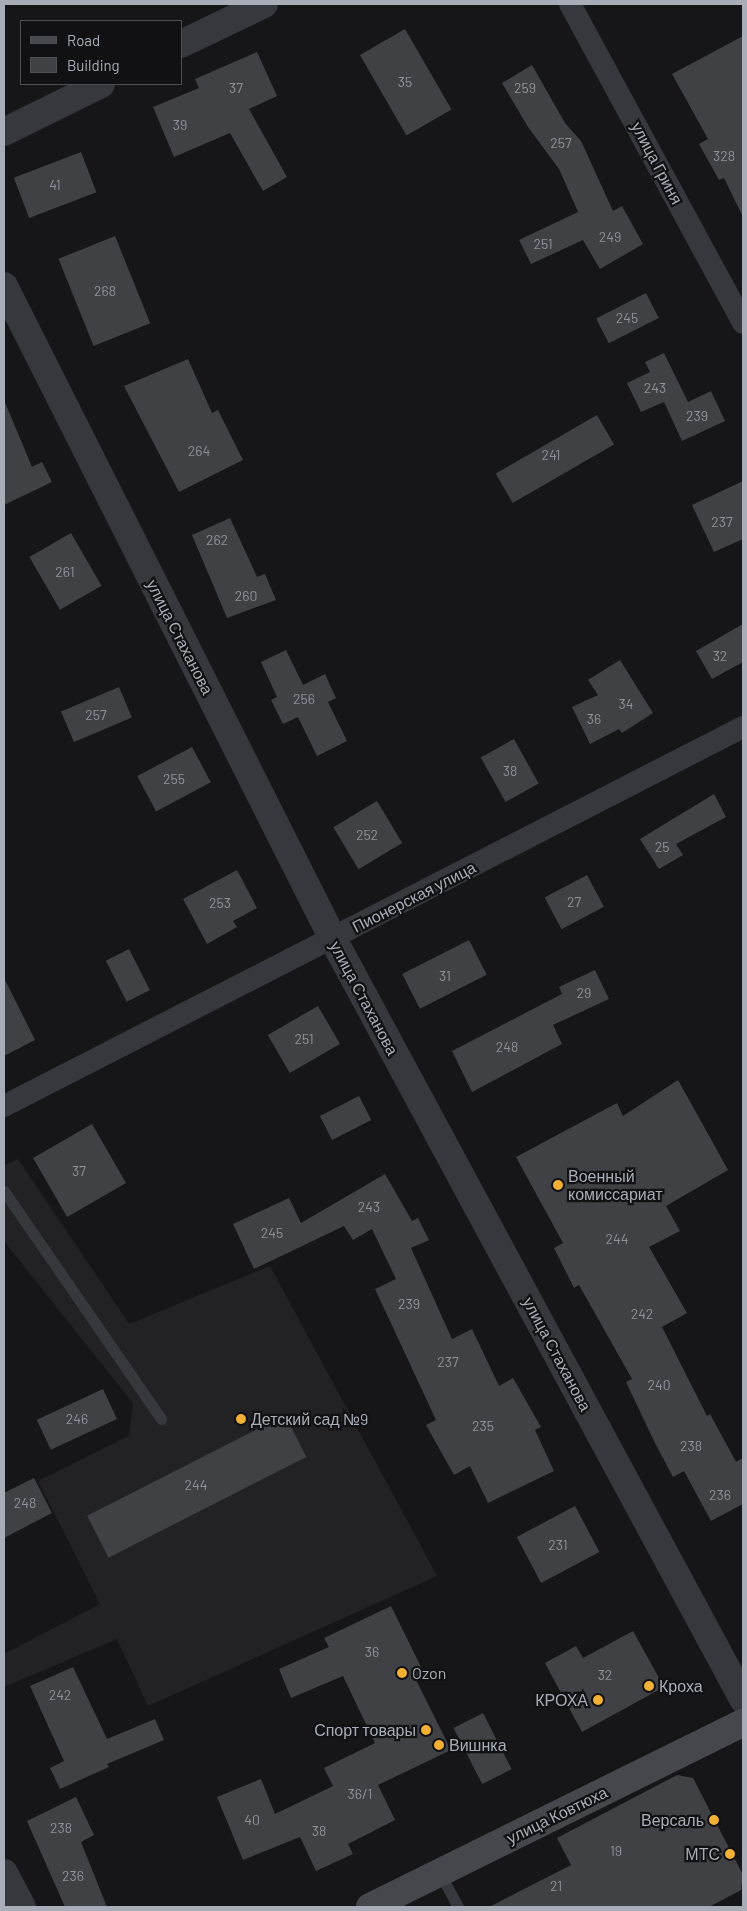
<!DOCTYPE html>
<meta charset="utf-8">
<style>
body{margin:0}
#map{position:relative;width:747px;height:1911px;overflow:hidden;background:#161618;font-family:Barlow,sans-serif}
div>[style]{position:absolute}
.built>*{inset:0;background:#222225}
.building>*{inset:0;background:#404145;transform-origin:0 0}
.service>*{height:11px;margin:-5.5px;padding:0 5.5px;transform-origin:5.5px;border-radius:5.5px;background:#37383d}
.minor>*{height:22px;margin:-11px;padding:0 11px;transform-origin:11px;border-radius:11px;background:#37383d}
.tertiary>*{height:28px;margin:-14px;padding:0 14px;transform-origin:14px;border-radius:14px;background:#37383d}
.secondary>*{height:28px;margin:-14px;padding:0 14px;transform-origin:14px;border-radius:14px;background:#45474d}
.dots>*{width:14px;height:14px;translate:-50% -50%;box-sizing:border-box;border:2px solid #111113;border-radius:50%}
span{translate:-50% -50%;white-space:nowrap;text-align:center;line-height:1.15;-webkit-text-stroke:4.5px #111113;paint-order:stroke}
.number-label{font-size:14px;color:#8e929b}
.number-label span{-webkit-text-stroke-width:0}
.street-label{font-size:16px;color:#a8adb8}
.poi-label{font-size:16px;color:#a8adb8}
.left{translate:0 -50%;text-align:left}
.right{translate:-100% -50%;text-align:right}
.frame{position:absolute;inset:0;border:5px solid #a8adb8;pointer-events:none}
.legend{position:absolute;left:20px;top:20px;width:162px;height:65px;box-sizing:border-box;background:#111113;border:1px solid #4d4f55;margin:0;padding:6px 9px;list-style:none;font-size:15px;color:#a8adb8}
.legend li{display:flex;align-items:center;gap:10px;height:25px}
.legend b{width:25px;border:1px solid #4d4f55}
</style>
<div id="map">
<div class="built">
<i style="clip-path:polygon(18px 1159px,129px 1324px,270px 1266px,437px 1576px,148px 1706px,117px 1639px,4px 1687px,4px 1654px,100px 1604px,38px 1481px,129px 1436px,133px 1403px,4px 1241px,4px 1166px)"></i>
</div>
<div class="building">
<i style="left:405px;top:29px;width:93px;height:52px;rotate:60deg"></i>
<i style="clip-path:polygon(743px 36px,743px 217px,724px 178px,719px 180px,699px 144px,708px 139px,672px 74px)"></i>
<i style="clip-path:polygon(257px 52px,277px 96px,249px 109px,287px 177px,263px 191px,230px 133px,174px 157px,153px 107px,199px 88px,195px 79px)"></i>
<i style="clip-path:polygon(532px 65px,565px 123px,581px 141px,613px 211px,622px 206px,643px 244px,600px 269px,583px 240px,531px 264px,519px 240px,578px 212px,559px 169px,528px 127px,502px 83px)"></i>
<i style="left:81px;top:152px;width:43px;height:72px;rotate:69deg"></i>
<i style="left:115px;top:236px;width:94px;height:61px;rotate:68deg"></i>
<i style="left:646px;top:293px;width:28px;height:56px;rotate:63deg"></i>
<i style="clip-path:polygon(664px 353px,688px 402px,711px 391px,725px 421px,682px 441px,664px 402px,641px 412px,627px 383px,650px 372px,645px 362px)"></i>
<i style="clip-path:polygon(188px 359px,212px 413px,218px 410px,243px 460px,179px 492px,124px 386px)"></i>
<i style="clip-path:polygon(4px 400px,32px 467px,42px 462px,52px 482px,4px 505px)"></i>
<i style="left:597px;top:415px;width:34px;height:117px;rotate:60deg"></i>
<i style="clip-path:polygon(743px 481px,743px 539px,714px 552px,692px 505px)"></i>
<i style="clip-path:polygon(230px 518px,257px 577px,265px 574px,276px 600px,227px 618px,192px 535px)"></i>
<i style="left:71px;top:533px;width:61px;height:48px;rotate:60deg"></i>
<i style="clip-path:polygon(743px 624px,743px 662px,712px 679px,696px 651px)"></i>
<i style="clip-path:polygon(286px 650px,303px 685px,325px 674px,336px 698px,328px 702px,347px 741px,317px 756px,298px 717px,283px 724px,271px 700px,277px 697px,261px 662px)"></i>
<i style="clip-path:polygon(620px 660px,653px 713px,622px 733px,619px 729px,590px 744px,572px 707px,598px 695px,588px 680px)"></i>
<i style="left:119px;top:687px;width:33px;height:63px;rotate:67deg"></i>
<i style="left:514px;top:739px;width:51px;height:38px;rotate:61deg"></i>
<i style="left:192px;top:747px;width:40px;height:62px;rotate:62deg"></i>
<i style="clip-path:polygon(714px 794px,726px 817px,676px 844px,683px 855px,659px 869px,640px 839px)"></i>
<i style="left:377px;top:801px;width:49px;height:51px;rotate:59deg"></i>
<i style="clip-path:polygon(237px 870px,257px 908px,233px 921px,237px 927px,207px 944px,183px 899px)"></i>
<i style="left:587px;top:875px;width:36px;height:48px;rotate:62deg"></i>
<i style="left:469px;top:940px;width:39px;height:75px;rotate:63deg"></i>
<i style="left:129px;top:949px;width:46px;height:26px;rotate:63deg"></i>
<i style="clip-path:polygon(595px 970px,609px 999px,553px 1025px,562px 1044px,472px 1092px,452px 1051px,562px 994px,559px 987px)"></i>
<i style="clip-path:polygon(4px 978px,35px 1040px,4px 1056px)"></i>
<i style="left:318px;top:1006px;width:44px;height:58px;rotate:60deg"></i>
<i style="clip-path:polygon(678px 1080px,728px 1170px,666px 1206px,680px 1231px,649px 1247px,687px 1313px,662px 1327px,707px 1416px,710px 1414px,736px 1462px,743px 1458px,743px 1504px,711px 1521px,684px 1471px,673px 1477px,655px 1443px,626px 1382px,632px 1379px,579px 1285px,574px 1288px,554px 1248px,563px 1243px,516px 1157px,617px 1103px,623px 1116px)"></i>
<i style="left:359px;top:1096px;width:27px;height:44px;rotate:63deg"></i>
<i style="left:92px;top:1124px;width:68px;height:68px;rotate:60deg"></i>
<i style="clip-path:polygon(385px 1174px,412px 1221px,418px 1218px,429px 1240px,411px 1248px,452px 1339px,472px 1329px,499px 1386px,513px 1378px,541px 1427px,535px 1430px,554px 1471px,488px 1503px,470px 1466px,454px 1475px,426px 1425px,436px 1420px,375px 1289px,396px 1279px,372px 1229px,353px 1240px,344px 1226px,254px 1269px,233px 1224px,289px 1198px,301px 1223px)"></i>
<i style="left:103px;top:1389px;width:33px;height:73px;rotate:65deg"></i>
<i style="left:285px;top:1415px;width:47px;height:222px;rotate:63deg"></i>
<i style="clip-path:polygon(34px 1478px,52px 1513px,4px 1538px,4px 1493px)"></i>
<i style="left:575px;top:1506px;width:52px;height:66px;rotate:62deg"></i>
<i style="clip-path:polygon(391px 1606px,425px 1675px,416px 1680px,451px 1750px,378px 1785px,395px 1820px,348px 1844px,353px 1854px,316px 1871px,300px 1837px,243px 1860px,217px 1797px,261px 1779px,275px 1814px,333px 1786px,324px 1768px,375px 1743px,343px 1676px,291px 1698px,279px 1669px,329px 1647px,324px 1638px)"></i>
<i style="clip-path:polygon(633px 1631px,664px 1687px,582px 1732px,545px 1663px,576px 1646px,583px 1658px)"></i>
<i style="clip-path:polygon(73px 1667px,107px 1739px,155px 1719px,164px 1740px,107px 1764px,109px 1767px,60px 1789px,50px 1768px,64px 1761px,30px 1686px)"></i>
<i style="left:483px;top:1713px;width:63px;height:33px;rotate:63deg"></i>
<i style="clip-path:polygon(677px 1775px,693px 1778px,743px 1875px,741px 1890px,709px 1907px,489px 1907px,571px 1865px,557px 1838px)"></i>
<i style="clip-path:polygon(76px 1797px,94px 1835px,81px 1842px,107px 1907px,65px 1907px,27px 1821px)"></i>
</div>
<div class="service">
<i style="left:4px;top:1191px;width:277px;rotate:55.4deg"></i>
<i style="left:440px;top:1873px;width:38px;rotate:62deg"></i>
</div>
<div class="minor">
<i style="left:570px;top:4px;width:363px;rotate:61.5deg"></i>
<i style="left:4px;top:1106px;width:831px;rotate:-27.15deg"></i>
</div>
<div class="tertiary">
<i style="left:181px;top:44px;width:92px;rotate:-25.7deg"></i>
<i style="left:4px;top:132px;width:108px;rotate:-26.3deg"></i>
<i style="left:4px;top:286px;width:731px;rotate:63.26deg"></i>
<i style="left:333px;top:939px;width:864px;rotate:61.65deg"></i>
<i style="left:4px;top:1873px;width:38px;rotate:62deg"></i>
</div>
<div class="secondary">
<i style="left:370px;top:1907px;width:416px;rotate:-26.3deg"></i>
</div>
<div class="dots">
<i style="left:558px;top:1185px;background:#f2b134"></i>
<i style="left:241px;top:1419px;background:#f2b134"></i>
<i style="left:402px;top:1673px;background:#f2b134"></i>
<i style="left:649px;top:1686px;background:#f2b134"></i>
<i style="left:598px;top:1700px;background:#f2b134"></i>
<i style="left:426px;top:1730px;background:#f2b134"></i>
<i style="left:439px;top:1745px;background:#f2b134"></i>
<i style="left:714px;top:1820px;background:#f2b134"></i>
<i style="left:730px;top:1854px;background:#f2b134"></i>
</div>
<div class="number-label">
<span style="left:405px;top:82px">35</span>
<span style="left:236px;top:88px">37</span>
<span style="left:525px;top:88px">259</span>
<span style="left:180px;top:125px">39</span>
<span style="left:561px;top:143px">257</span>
<span style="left:724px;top:156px">328</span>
<span style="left:55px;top:185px">41</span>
<span style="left:610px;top:237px">249</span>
<span style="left:543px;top:244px">251</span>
<span style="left:105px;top:291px">268</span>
<span style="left:627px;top:318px">245</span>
<span style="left:655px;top:388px">243</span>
<span style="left:697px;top:416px">239</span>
<span style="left:199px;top:451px">264</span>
<span style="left:551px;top:455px">241</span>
<span style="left:722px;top:522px">237</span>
<span style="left:217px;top:540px">262</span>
<span style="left:65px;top:572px">261</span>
<span style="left:246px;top:596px">260</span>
<span style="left:720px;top:656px">32</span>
<span style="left:304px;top:699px">256</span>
<span style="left:626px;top:704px">34</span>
<span style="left:96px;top:715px">257</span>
<span style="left:594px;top:719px">36</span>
<span style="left:510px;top:771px">38</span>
<span style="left:174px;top:779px">255</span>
<span style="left:367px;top:835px">252</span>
<span style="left:662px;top:847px">25</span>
<span style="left:574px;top:902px">27</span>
<span style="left:220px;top:903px">253</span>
<span style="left:445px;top:976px">31</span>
<span style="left:584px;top:993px">29</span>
<span style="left:304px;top:1039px">251</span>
<span style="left:507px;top:1047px">248</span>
<span style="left:79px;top:1171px">37</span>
<span style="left:369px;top:1207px">243</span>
<span style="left:272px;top:1233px">245</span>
<span style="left:617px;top:1239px">244</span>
<span style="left:409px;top:1304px">239</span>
<span style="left:642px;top:1314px">242</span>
<span style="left:448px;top:1362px">237</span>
<span style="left:659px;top:1385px">240</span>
<span style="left:77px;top:1419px">246</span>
<span style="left:483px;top:1426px">235</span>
<span style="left:691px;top:1446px">238</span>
<span style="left:196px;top:1485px">244</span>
<span style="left:720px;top:1495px">236</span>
<span style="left:25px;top:1503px">248</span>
<span style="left:558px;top:1545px">231</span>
<span style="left:372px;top:1652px">36</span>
<span style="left:605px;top:1675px">32</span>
<span style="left:60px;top:1695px">242</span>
<span style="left:360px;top:1794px">36/1</span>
<span style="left:252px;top:1820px">40</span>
<span style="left:61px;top:1828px">238</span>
<span style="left:319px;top:1831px">38</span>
<span style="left:616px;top:1851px">19</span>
<span style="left:73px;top:1876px">236</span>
<span style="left:556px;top:1886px">21</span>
</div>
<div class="street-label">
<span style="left:657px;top:163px;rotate:62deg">улица Гриня</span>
<span style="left:180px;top:637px;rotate:63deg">улица Стаханова</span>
<span style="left:414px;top:897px;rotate:-27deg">Пионерская улица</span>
<span style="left:364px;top:998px;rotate:62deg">улица Стаханова</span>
<span style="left:557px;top:1354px;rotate:62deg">улица Стаханова</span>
<span style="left:557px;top:1815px;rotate:-26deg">улица Ковтюха</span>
</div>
<div class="poi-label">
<span class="left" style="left:568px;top:1185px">Военный<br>комиссариат</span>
<span class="left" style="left:251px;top:1419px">Детский сад №9</span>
<span class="left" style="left:412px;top:1673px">Ozon</span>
<span class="left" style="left:659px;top:1686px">Кроха</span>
<span class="right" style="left:588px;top:1700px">КРОХА</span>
<span class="right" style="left:416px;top:1730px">Спорт товары</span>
<span class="left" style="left:449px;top:1745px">Вишнка</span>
<span class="right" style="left:704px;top:1820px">Версаль</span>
<span class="right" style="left:720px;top:1854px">МТС</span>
</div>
<div class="frame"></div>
<ul class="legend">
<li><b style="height:6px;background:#45474d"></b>Road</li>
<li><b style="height:14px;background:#404145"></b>Building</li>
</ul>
</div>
